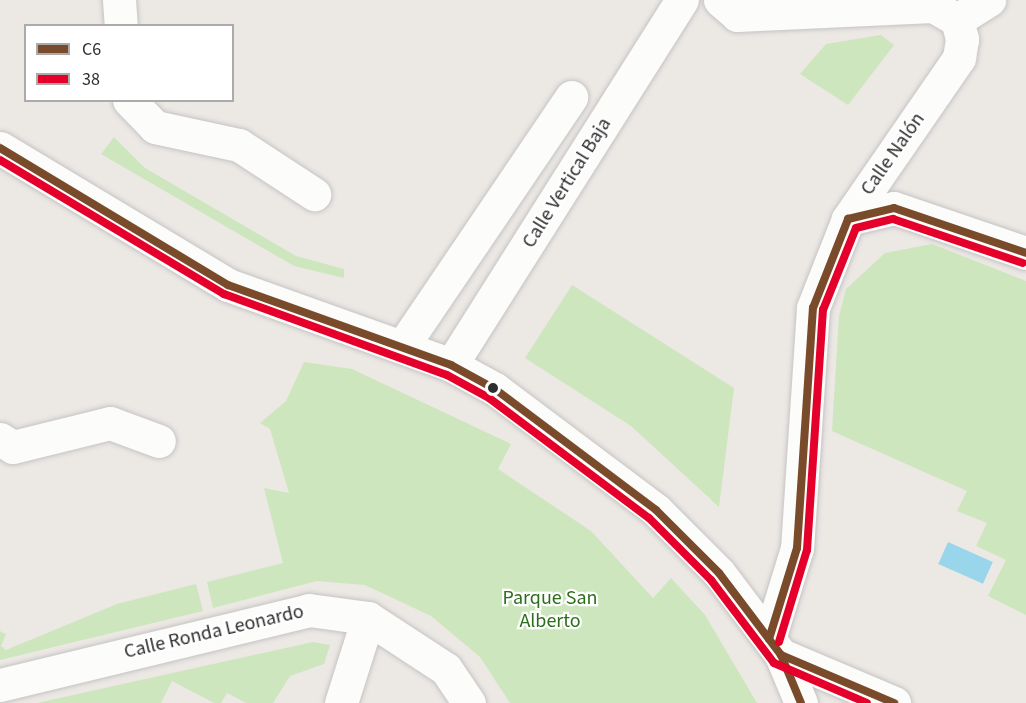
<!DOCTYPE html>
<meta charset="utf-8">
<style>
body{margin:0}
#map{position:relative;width:1026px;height:703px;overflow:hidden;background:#ece8e4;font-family:"Source Sans 3",sans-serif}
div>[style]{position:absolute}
.green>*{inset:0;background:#cee6be}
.water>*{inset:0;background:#99d6ec;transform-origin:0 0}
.roads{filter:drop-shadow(0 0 2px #c5c4c5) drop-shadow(0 0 2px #c5c4c5)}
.street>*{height:33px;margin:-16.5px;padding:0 16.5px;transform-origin:16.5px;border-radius:16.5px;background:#fcfcfb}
.secondary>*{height:33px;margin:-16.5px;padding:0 16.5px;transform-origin:16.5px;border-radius:16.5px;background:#fcfcfb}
.bus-1>*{height:8px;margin:-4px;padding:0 4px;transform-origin:4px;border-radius:4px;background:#7a4b2a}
.bus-2>*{height:8px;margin:-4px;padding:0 4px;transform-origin:4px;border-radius:4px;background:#e4002b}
.dots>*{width:16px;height:16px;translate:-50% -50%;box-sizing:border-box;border:3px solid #fff;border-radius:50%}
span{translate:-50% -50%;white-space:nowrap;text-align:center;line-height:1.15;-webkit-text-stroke:4.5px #fff;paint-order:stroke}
.street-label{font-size:20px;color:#2e2e2e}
.park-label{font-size:20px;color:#2c6e1b}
.legend{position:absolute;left:24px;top:24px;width:210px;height:78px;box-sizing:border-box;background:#fff;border:2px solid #ababab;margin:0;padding:8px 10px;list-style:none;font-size:18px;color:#2e2e2e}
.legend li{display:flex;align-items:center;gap:12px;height:30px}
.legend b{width:30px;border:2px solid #ababab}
</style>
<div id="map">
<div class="green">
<i style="clip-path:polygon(881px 35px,894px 45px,848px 105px,800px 74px,826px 44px)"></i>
<i style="clip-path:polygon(114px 137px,145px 168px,296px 256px,344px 269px,344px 278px,294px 266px,101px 154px)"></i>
<i style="clip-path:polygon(932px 244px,1026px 281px,1026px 615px,988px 596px,1006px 560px,976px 546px,987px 523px,957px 511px,967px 491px,832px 431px,839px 316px,846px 289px,885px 253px)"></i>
<i style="clip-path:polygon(572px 285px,734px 388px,719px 507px,631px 426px,525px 358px)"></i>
<i style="clip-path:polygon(304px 362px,352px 369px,511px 444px,498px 469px,591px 531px,653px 598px,671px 578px,705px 615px,757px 703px,510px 703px,480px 657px,431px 616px,365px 585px,317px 581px,213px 608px,207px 582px,283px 563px,264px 488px,289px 493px,270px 429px,260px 423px,286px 401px)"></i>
<i style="clip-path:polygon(196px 584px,203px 611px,0 660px,0 631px,6px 634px,1px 646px,6px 650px,117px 604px)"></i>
<i style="clip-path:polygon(313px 642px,330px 645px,324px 664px,290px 676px,273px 703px,246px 703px,227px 693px,221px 703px,214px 703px,172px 681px,161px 703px,37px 703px)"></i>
</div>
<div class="water">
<i style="left:948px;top:542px;width:49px;height:24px;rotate:24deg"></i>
</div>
<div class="roads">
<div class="street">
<i style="left:119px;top:0;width:26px;rotate:86deg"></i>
<i style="left:720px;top:0;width:23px;rotate:41deg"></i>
<i style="left:737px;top:15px;width:196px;rotate:-2.6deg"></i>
<i style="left:933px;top:6px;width:28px;rotate:30deg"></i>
<i style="left:957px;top:20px;width:20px;rotate:75deg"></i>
<i style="left:962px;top:39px;width:19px;rotate:99deg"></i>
<i style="left:959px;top:58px;width:196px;rotate:124.6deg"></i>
<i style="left:848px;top:219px;width:96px;rotate:111.5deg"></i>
<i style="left:813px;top:308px;width:241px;rotate:93.8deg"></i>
<i style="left:797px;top:548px;width:95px;rotate:107.1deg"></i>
<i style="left:957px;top:20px;width:38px;rotate:-32deg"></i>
<i style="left:129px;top:100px;width:37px;rotate:46deg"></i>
<i style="left:155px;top:127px;width:86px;rotate:12.1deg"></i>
<i style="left:239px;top:145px;width:90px;rotate:33.2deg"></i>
<i style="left:848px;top:219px;width:47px;rotate:-13.4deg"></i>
<i style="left:894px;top:208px;width:139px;rotate:18.8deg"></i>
<i style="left:402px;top:347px;width:302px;rotate:-55.9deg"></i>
<i style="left:451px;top:365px;width:432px;rotate:-57.7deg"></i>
<i style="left:0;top:439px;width:15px;rotate:32deg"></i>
<i style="left:13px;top:447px;width:100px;rotate:-13.9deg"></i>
<i style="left:110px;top:423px;width:52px;rotate:20.2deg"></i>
<i style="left:781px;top:655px;width:123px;rotate:23deg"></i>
<i style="left:0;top:685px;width:318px;rotate:-13.6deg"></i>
<i style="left:309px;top:610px;width:60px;rotate:7.7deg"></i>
<i style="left:368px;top:618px;width:93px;rotate:33.2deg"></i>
<i style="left:446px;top:669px;width:41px;rotate:55.9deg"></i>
<i style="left:341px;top:703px;width:89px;rotate:-72.4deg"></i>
</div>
<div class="secondary">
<i style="left:0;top:148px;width:266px;rotate:31deg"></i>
<i style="left:228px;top:285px;width:237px;rotate:19.7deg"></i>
<i style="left:451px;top:365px;width:50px;rotate:28.6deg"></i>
<i style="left:495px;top:389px;width:201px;rotate:36.9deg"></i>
<i style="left:656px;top:510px;width:89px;rotate:45deg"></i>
<i style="left:719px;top:573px;width:103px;rotate:52.9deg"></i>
<i style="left:781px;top:655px;width:52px;rotate:67.4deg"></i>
</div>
</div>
<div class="bus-1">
<i style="left:0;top:148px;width:266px;rotate:31deg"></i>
<i style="left:228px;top:285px;width:237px;rotate:19.7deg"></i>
<i style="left:451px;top:365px;width:50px;rotate:28.6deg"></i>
<i style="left:495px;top:389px;width:201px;rotate:36.9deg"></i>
<i style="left:656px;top:510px;width:89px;rotate:45deg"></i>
<i style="left:719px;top:573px;width:103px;rotate:52.9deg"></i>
<i style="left:781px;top:655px;width:52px;rotate:67.4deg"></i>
<i style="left:769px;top:639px;width:95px;rotate:-72.9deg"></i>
<i style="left:797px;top:548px;width:241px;rotate:-86.2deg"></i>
<i style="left:813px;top:308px;width:96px;rotate:-68.5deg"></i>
<i style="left:848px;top:219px;width:47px;rotate:-13.4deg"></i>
<i style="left:894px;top:208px;width:139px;rotate:18.8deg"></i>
<i style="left:781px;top:655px;width:123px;rotate:23deg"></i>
</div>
<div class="bus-2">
<i style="left:0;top:160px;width:261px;rotate:30.9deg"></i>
<i style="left:224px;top:294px;width:237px;rotate:20deg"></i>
<i style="left:447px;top:375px;width:48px;rotate:28.7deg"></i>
<i style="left:489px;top:398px;width:200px;rotate:36.9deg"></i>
<i style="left:649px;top:518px;width:88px;rotate:45deg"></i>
<i style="left:711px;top:580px;width:104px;rotate:52.8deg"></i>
<i style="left:774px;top:663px;width:101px;rotate:23.3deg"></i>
<i style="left:779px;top:642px;width:96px;rotate:-73.1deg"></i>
<i style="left:807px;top:550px;width:241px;rotate:-86.2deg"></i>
<i style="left:823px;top:310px;width:88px;rotate:-68.1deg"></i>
<i style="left:856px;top:228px;width:38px;rotate:-14deg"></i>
<i style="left:893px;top:219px;width:137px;rotate:18.7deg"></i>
</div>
<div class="dots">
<i style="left:493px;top:388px;background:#2e2e2e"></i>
</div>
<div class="street-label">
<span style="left:893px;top:154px;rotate:-55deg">Calle Nalón</span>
<span style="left:567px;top:183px;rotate:-58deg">Calle Vertical Baja</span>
<span style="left:214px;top:632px;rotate:-13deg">Calle Ronda Leonardo</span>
</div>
<div class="park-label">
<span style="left:550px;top:610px">Parque San<br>Alberto</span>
</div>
<ul class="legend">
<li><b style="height:8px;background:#7a4b2a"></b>C6</li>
<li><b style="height:8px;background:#e4002b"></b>38</li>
</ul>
</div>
